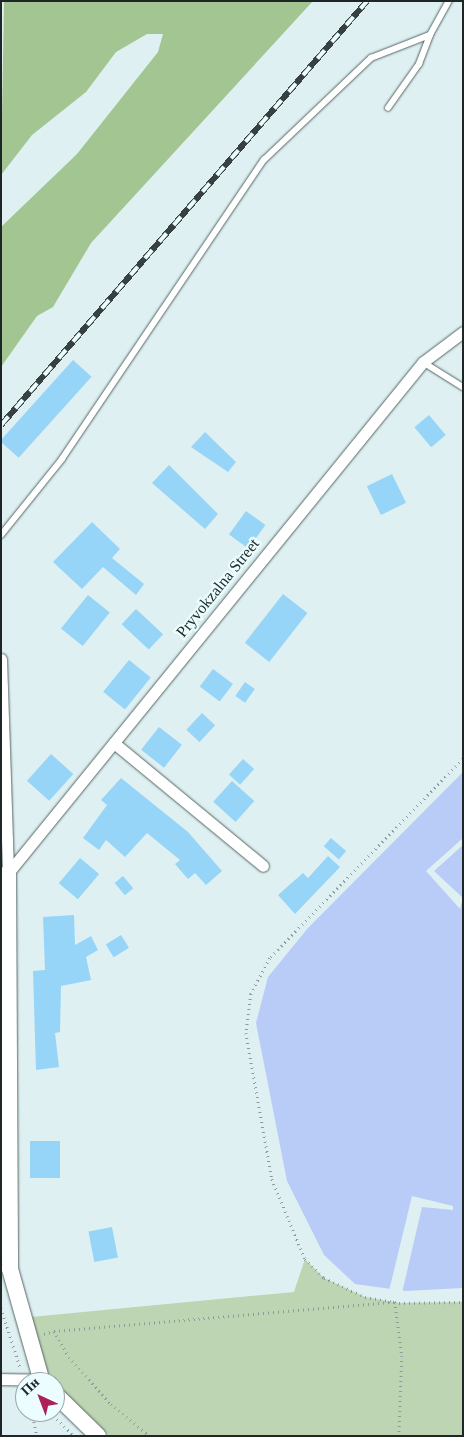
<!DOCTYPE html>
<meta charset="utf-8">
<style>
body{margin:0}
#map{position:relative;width:464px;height:1437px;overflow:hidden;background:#def0f1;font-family:Georgia,serif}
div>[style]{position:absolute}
.green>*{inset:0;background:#bdd5b2}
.forest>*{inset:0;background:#a3c592}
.water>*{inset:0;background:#b8ccf7}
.pier>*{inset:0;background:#def0f1}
.building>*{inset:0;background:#96d5f8;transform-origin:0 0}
.path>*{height:2.5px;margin-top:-1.25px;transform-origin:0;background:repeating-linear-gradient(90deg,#8e9b9c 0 1px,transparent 0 5px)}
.roads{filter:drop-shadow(0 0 1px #556566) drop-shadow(0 0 1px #556566)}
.lane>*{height:5.5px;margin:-2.75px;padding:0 2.75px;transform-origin:2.75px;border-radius:2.75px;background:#fff}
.street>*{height:11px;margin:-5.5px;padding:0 5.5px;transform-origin:5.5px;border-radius:5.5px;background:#fff}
.secondary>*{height:16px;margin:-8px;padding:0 8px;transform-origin:8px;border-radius:8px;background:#fff}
.rail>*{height:5.5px;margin-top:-2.75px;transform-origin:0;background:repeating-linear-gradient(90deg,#ebfdfe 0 11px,#384141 0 22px);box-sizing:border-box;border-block:1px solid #384141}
span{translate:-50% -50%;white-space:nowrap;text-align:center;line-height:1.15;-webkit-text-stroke:4.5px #ebfdfe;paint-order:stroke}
.street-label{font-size:16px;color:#1f2626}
.frame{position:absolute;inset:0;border:2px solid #1f2626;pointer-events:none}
.north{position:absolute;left:15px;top:1372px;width:50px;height:50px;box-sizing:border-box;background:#ebfdfe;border:1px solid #99a7a8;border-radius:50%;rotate:317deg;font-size:14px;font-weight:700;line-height:20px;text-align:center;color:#1f2626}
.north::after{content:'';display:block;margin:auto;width:18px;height:22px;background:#ae2058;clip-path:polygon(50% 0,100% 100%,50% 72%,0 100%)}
</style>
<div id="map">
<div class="green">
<i style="clip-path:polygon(305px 1259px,324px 1278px,365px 1297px,399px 1303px,463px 1302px,463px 1436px,110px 1436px,49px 1377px,31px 1317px,294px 1292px)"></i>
</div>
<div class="forest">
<i style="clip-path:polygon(4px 1px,313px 1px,91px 243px,53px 307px,37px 316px,1px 367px,1px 227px,77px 154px,158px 52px,163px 34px,147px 34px,116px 52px,86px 92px,32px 135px,1px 175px)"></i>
</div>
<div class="water">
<i style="clip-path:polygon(463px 772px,463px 1288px,406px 1291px,355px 1284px,324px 1255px,287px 1181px,256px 1023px,268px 977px,308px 928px)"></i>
</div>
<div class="pier">
<i style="clip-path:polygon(463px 838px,463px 845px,434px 871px,463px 898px,460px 909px,426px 871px)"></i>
<i style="clip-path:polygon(412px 1196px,453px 1206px,453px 1210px,422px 1207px,402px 1293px,389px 1291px)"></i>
</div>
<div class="building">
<i style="left:73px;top:360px;width:25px;height:109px;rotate:42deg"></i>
<i style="left:429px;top:415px;width:26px;height:19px;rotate:50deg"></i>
<i style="clip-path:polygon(205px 432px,236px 462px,228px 472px,191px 447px)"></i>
<i style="clip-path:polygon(169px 465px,218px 514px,205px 529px,152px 483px)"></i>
<i style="left:392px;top:474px;width:32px;height:28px;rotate:64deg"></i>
<i style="left:246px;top:511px;width:24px;height:29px;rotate:36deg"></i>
<i style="clip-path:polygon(92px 522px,120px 549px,112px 558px,144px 584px,136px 595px,103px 567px,82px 589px,53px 562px)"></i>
<i style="left:283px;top:594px;width:31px;height:62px;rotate:38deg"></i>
<i style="left:88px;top:595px;width:28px;height:43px;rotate:39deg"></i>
<i style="left:136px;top:609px;width:37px;height:21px;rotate:43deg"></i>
<i style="left:129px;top:660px;width:28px;height:41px;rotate:39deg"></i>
<i style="left:213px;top:669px;width:25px;height:22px;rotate:37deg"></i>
<i style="left:245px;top:682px;width:12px;height:17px;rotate:35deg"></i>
<i style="left:202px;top:713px;width:18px;height:23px;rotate:43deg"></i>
<i style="left:159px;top:727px;width:29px;height:29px;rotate:38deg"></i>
<i style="left:51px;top:754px;width:30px;height:36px;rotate:42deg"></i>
<i style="left:243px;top:759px;width:15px;height:21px;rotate:42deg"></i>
<i style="clip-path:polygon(121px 778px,188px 832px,222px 871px,206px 885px,195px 873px,188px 879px,175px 864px,180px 860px,147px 833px,125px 857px,106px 840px,99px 850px,83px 838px,107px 805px,101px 800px)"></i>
<i style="left:232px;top:781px;width:30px;height:28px;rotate:42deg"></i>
<i style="left:331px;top:838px;width:20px;height:11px;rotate:41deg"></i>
<i style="clip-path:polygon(328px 856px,340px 867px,295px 914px,278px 895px,303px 873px,308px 878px)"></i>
<i style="left:80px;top:858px;width:25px;height:33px;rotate:40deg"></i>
<i style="left:123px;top:876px;width:16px;height:11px;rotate:50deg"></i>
<i style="clip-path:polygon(74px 915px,75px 945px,91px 936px,98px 950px,86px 957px,91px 980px,61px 986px,60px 1032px,55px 1033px,59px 1067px,36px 1070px,33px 971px,45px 970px,43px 917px)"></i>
<i style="left:121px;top:935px;width:15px;height:18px;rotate:58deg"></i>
<i style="left:30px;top:1141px;width:30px;height:37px"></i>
<i style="left:112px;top:1227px;width:31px;height:24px;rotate:79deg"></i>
</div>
<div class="path">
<i style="left:463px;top:759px;width:277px;rotate:134.1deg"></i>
<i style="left:270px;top:958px;width:41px;rotate:117.8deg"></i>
<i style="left:251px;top:994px;width:39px;rotate:97deg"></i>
<i style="left:246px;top:1033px;width:148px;rotate:79.9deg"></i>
<i style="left:272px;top:1179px;width:87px;rotate:67.6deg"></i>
<i style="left:305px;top:1259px;width:27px;rotate:45deg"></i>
<i style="left:324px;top:1278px;width:45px;rotate:24.9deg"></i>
<i style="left:365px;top:1297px;width:35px;rotate:10deg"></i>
<i style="left:399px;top:1303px;width:64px;rotate:-0.9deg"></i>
<i style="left:1px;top:1308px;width:62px;rotate:72.1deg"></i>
<i style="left:54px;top:1331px;width:342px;rotate:-4.9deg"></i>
<i style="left:395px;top:1302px;width:54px;rotate:82.6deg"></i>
<i style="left:402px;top:1356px;width:80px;rotate:92.1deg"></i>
<i style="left:44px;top:1334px;width:10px;rotate:-17deg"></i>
<i style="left:54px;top:1331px;width:30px;rotate:60deg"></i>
<i style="left:69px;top:1357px;width:63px;rotate:48.2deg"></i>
<i style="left:111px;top:1404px;width:50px;rotate:39.4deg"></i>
<i style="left:32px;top:1412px;width:25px;rotate:78deg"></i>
<i style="left:50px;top:1412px;width:34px;rotate:45deg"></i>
</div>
<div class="roads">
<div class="lane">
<i style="left:388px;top:108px;width:54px;rotate:-54.8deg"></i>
<i style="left:419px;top:64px;width:31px;rotate:-69deg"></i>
<i style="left:423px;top:362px;width:47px;rotate:32deg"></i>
<i style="left:1px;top:535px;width:97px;rotate:-51.2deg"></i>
<i style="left:62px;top:459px;width:361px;rotate:-56deg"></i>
<i style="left:264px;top:160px;width:148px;rotate:-43.6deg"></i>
<i style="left:371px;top:58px;width:63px;rotate:-21.3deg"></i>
<i style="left:430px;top:35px;width:39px;rotate:-61deg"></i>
</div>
<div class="street">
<i style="left:1px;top:659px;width:214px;rotate:88.1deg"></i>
<i style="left:114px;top:743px;width:193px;rotate:39.5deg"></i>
<i style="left:8px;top:873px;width:658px;rotate:-50.92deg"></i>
<i style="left:423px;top:362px;width:50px;rotate:-36.9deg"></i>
<i style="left:1px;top:1379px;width:39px;rotate:1deg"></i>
</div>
<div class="secondary">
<i style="left:8px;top:873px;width:396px;rotate:89.7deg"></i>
<i style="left:10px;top:1269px;width:117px;rotate:74.2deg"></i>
<i style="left:55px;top:1394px;width:60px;rotate:44.3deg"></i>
</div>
</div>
<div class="rail">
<i style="left:1px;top:425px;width:560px;rotate:-49.2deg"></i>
</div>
<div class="street-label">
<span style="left:218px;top:588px;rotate:-51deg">Pryvokzalna Street</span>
</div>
<div class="frame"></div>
<div class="north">Пн</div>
</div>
